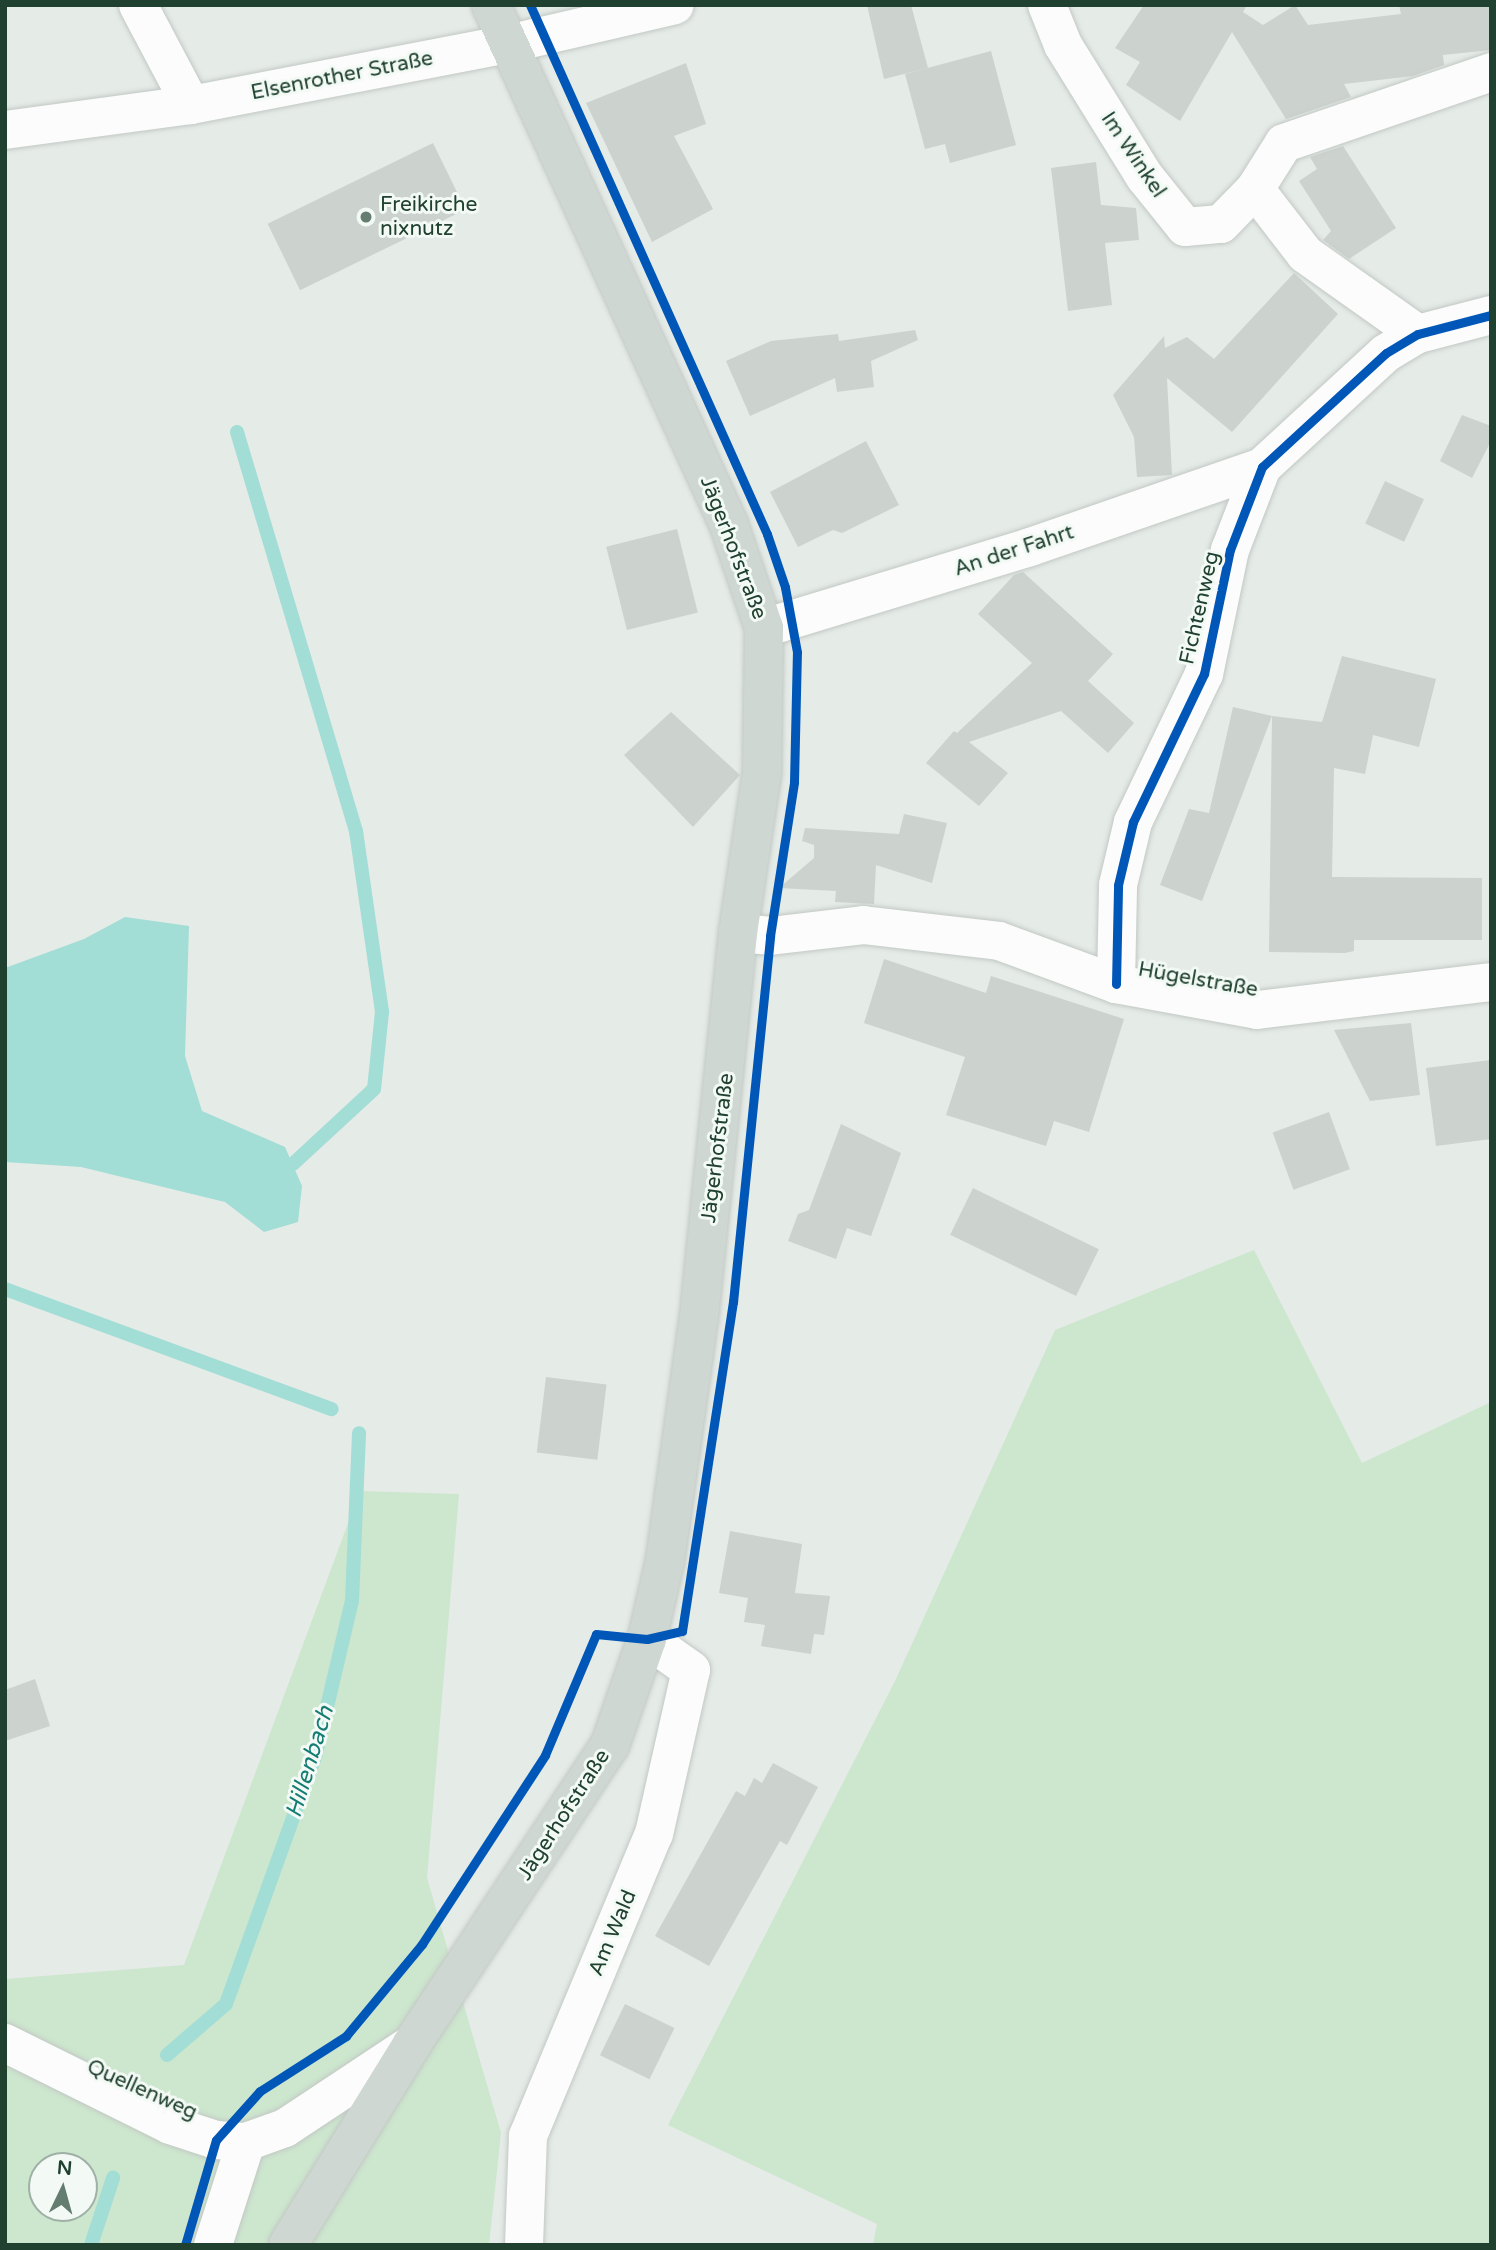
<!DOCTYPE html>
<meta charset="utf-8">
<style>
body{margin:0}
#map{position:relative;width:1496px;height:2250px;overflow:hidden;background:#e5ebe7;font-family:"Varela Round",sans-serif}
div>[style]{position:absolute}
.green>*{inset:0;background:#cde6ce}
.water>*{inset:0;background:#a2ddd6}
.stream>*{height:14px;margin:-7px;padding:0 7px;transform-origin:7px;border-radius:7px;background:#a2ddd6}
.building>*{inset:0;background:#ccd2ce;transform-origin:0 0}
.roads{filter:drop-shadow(0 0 2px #c2c8c4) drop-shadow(0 0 2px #c2c8c4)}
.minor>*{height:38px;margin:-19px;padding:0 19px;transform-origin:19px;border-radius:19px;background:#fbfcfb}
.major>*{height:38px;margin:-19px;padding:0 19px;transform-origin:19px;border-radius:19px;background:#ced7d2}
.cycleway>*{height:9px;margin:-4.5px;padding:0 4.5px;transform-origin:4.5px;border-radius:4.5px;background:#0057b8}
.dots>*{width:19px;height:19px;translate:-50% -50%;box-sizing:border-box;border:4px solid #f3faf5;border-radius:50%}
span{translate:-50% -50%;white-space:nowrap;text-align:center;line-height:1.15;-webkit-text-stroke:6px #f3faf5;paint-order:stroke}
.street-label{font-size:21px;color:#204130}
.poi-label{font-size:21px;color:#204130}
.left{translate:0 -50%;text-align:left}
.water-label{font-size:23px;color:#157c74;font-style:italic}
.frame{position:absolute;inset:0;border:7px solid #204130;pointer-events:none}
.north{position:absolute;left:28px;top:2152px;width:70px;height:70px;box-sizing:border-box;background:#f3faf5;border:2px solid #9fb0a6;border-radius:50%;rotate:5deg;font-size:19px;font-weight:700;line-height:28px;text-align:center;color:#204130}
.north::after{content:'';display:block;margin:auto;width:24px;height:32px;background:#657c70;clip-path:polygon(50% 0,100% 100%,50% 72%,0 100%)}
</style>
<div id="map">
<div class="green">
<i style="clip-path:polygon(1254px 1250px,1362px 1463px,1491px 1402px,1491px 2245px,873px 2245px,877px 2224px,668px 2125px,895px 1681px,1055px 1330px)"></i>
<i style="clip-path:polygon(evenodd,360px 1491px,459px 1494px,427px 1878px,501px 2133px,489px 2245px,5px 2245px,5px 1979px,184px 1965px,360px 1491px,42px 2166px,84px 2166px,84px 2208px,42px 2208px,42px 2166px)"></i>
</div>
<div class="water">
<i style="clip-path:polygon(125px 917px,189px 926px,185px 1056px,202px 1111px,285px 1147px,302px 1186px,298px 1222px,264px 1232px,225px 1202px,81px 1167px,5px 1162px,5px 968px,84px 939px)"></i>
</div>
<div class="stream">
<i style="left:237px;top:432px;width:416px;rotate:73.4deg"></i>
<i style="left:356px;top:831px;width:183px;rotate:81.8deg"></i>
<i style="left:382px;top:1012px;width:77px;rotate:95.9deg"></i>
<i style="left:374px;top:1089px;width:110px;rotate:137.2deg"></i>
<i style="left:5px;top:1289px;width:348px;rotate:20.2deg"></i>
<i style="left:167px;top:2055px;width:78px;rotate:-40.8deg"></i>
<i style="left:226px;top:2004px;width:266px;rotate:-70.2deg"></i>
<i style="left:316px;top:1754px;width:157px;rotate:-76.8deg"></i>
<i style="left:352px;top:1601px;width:168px;rotate:-87.6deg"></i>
<i style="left:91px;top:2245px;width:71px;rotate:-71.8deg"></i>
</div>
<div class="building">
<i style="clip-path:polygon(867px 5px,911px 5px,928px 68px,884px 79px)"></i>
<i style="clip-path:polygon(1144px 5px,1247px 5px,1243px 12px,1263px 25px,1295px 5px,1308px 25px,1401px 14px,1399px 5px,1491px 5px,1491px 50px,1443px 55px,1444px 65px,1413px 76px,1344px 84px,1351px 97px,1286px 119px,1232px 32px,1180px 121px,1126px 85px,1140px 62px,1115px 48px)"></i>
<i style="clip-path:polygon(991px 51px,1016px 145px,950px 163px,945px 144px,925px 149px,905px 74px)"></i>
<i style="clip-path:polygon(686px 63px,706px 124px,674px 136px,713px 209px,652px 242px,586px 103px)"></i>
<i style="left:433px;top:143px;width:74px;height:184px;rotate:64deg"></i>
<i style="clip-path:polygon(1343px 146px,1396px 228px,1349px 259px,1323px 240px,1331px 231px,1299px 181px,1317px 169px,1310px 157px)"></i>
<i style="clip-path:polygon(1096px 162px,1101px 205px,1136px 208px,1139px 240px,1105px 243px,1112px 305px,1068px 311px,1051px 168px)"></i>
<i style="clip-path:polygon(1294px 273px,1338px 314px,1232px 432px,1167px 378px,1172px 475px,1137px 477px,1134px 437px,1113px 395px,1164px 336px,1165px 348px,1187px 337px,1214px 359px)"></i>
<i style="clip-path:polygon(915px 330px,918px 340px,871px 361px,874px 387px,837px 392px,835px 378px,750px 416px,726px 361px,771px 341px,838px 334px,839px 341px)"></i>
<i style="clip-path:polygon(1462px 415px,1491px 426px,1491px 441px,1472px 478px,1440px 461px)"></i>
<i style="clip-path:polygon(866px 441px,899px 505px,842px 533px,833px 530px,798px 547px,770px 492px)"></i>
<i style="left:1385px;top:481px;width:43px;height:47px;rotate:25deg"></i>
<i style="left:677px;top:529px;width:86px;height:73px;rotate:76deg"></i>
<i style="clip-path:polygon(1023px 572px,1113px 654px,1088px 681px,1134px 723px,1108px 753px,1061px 711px,969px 742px,1008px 773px,979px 806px,926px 763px,954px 731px,957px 733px,1032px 663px,978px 614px,1014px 575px)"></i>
<i style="clip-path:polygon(1342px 656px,1436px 679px,1419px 747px,1373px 735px,1365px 774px,1334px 768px,1332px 877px,1482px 878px,1482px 940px,1354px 940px,1354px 951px,1345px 953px,1269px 952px,1272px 716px,1322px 722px)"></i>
<i style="clip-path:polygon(1233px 707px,1272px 716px,1202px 901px,1160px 885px,1189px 809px,1209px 813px)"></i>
<i style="clip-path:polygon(671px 712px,740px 775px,693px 827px,624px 755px)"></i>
<i style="clip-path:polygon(904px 814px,947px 823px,932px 883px,876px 865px,874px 904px,835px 902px,836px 891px,779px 888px,814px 858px,814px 845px,802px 841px,805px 828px,899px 834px)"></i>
<i style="clip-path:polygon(884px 959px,986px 993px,991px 976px,1124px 1019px,1089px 1132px,1054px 1121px,1046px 1146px,946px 1115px,965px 1057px,864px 1023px)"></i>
<i style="clip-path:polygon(1411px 1023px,1420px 1095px,1370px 1101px,1334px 1030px)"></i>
<i style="clip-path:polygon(1491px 1060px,1491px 1139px,1436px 1146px,1426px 1068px)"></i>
<i style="left:1329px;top:1112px;width:61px;height:60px;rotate:70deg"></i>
<i style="clip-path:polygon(841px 1124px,901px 1153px,871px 1236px,847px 1228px,836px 1259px,788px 1241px,798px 1214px,809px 1210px)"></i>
<i style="left:973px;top:1188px;width:140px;height:52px;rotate:26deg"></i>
<i style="left:546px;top:1377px;width:61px;height:76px;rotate:7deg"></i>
<i style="clip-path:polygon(730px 1531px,802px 1544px,795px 1593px,830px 1596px,824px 1635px,814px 1634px,811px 1654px,761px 1646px,765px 1625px,744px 1622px,748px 1598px,719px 1593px)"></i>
<i style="clip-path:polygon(35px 1679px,50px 1726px,5px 1741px,5px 1690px)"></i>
<i style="clip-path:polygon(773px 1763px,818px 1787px,787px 1845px,780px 1841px,709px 1966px,655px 1936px,736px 1791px,745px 1796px,754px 1778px,762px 1783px)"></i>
<i style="left:625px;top:2004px;width:55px;height:57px;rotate:26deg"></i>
</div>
<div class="roads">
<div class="minor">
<i style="left:138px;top:5px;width:113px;rotate:62.1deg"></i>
<i style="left:1047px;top:5px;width:43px;rotate:68.2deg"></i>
<i style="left:1063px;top:45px;width:155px;rotate:58.2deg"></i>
<i style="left:1145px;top:177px;width:64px;rotate:51.3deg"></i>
<i style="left:1185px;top:227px;width:36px;rotate:-5deg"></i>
<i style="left:1221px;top:224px;width:49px;rotate:-45.8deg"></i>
<i style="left:1255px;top:189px;width:54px;rotate:-57.8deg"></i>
<i style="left:1284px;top:143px;width:219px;rotate:-18.9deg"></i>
<i style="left:5px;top:130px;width:188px;rotate:-7.7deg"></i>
<i style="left:191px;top:105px;width:323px;rotate:-10.9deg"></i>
<i style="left:508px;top:44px;width:171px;rotate:-13.1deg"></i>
<i style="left:1255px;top:189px;width:82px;rotate:52.4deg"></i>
<i style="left:1305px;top:254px;width:138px;rotate:35.3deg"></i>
<i style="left:764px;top:628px;width:278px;rotate:-16.9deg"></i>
<i style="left:1030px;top:547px;width:245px;rotate:-19deg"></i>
<i style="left:738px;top:933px;width:32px;rotate:5deg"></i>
<i style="left:770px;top:936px;width:94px;rotate:-6.7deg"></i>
<i style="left:863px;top:925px;width:137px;rotate:6.7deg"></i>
<i style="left:999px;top:941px;width:125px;rotate:20.2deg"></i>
<i style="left:1116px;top:984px;width:143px;rotate:10.4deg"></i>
<i style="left:1257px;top:1010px;width:236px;rotate:-6.8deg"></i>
<i style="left:1116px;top:984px;width:99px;rotate:-88.8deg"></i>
<i style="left:1118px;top:885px;width:65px;rotate:-76.6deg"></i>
<i style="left:1133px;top:822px;width:164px;rotate:-64.4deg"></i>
<i style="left:1204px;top:674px;width:127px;rotate:-78.2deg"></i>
<i style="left:1230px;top:550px;width:89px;rotate:-68.9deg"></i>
<i style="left:1262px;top:467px;width:168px;rotate:-42.6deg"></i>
<i style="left:1386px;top:353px;width:37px;rotate:-31deg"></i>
<i style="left:1418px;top:334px;width:75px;rotate:-14.6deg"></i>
<i style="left:5px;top:2043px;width:184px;rotate:26.4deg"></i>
<i style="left:170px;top:2125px;width:48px;rotate:18.1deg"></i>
<i style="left:216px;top:2140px;width:30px;rotate:4deg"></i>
<i style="left:246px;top:2142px;width:41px;rotate:-19.7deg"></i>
<i style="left:285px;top:2128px;width:152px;rotate:-33.5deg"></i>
<i style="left:213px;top:2245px;width:108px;rotate:-72.2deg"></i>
<i style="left:524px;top:2245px;width:109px;rotate:-87.9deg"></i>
<i style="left:528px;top:2136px;width:327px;rotate:-67.4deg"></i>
<i style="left:654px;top:1834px;width:168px;rotate:-77.3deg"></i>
<i style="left:691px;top:1670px;width:54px;rotate:-144.8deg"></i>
</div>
<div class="major">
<i style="left:288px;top:2245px;width:236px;rotate:-58.3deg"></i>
<i style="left:412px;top:2044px;width:359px;rotate:-56.5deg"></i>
<i style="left:610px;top:1745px;width:112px;rotate:-70.8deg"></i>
<i style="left:647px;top:1639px;width:80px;rotate:-77deg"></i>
<i style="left:665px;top:1561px;width:246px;rotate:-82.1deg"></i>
<i style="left:699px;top:1317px;width:386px;rotate:-84.2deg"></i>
<i style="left:738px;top:933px;width:162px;rotate:-81.5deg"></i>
<i style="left:762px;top:773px;width:145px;rotate:-89.2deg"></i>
<i style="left:764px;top:628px;width:109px;rotate:-108.8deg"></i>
<i style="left:729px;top:525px;width:572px;rotate:-114.59deg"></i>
</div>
</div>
<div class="cycleway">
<i style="left:1116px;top:984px;width:99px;rotate:-88.8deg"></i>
<i style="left:1118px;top:885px;width:65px;rotate:-76.6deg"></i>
<i style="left:1133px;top:822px;width:164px;rotate:-64.4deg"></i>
<i style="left:1204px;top:674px;width:127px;rotate:-78.2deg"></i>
<i style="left:1230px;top:550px;width:89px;rotate:-68.9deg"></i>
<i style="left:1262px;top:467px;width:168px;rotate:-42.6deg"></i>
<i style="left:1386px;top:353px;width:37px;rotate:-31deg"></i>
<i style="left:1418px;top:334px;width:75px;rotate:-14.6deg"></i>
<i style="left:185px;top:2245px;width:109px;rotate:-73.6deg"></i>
<i style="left:216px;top:2140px;width:66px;rotate:-48.1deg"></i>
<i style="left:260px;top:2091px;width:102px;rotate:-32.6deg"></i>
<i style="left:346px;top:2036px;width:119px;rotate:-50.4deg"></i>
<i style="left:422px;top:1944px;width:225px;rotate:-56.9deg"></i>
<i style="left:545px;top:1755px;width:131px;rotate:-67.1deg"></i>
<i style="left:596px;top:1634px;width:51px;rotate:5.6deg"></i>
<i style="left:647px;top:1639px;width:36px;rotate:-13deg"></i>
<i style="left:682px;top:1631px;width:333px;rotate:-81.2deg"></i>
<i style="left:733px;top:1302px;width:368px;rotate:-84.2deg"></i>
<i style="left:770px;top:936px;width:156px;rotate:-81.1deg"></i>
<i style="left:794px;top:782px;width:130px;rotate:-88.7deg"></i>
<i style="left:797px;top:652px;width:66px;rotate:-100.5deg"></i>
<i style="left:785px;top:587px;width:56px;rotate:-108.8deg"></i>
<i style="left:767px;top:534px;width:580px;rotate:-114.13deg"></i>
</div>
<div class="dots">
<i style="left:366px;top:217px;background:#657c70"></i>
</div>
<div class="street-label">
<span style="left:342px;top:76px;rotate:-11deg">Elsenrother Straße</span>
<span style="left:1133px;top:155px;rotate:56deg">Im Winkel</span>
<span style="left:733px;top:548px;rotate:69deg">Jägerhofstraße</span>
<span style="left:1014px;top:551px;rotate:-18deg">An der Fahrt</span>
<span style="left:1200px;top:608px;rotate:-77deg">Fichtenweg</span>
<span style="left:1198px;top:980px;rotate:10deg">Hügelstraße</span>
<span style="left:718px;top:1148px;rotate:-83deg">Jägerhofstraße</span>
<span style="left:564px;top:1815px;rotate:-57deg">Jägerhofstraße</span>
<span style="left:613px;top:1933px;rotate:-67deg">Am Wald</span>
<span style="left:142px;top:2090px;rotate:24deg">Quellenweg</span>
</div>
<div class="poi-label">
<span class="left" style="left:380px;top:217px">Freikirche<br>nixnutz</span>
</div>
<div class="water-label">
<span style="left:310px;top:1762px;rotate:-73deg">Hillenbach</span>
</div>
<div class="frame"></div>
<div class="north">N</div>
</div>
